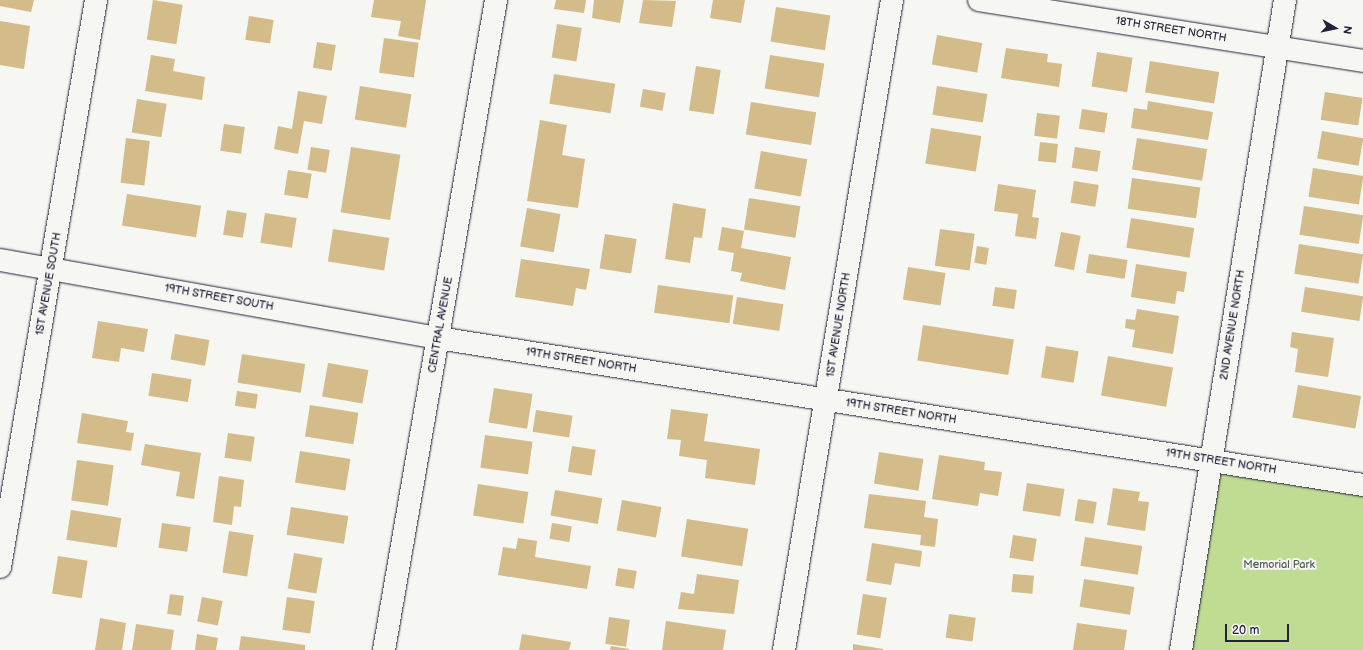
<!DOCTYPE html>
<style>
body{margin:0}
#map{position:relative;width:1363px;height:650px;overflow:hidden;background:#f6f6f2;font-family:"Balsamiq Sans",sans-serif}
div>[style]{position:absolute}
.green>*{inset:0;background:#c0db92}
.building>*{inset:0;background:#d3bb8a;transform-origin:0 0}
.roads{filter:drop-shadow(0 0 1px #22223b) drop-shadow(0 0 1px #22223b)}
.minor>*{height:22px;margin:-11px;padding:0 11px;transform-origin:11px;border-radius:11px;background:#f6f6f2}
.tertiary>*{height:22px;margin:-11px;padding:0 11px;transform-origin:11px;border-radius:11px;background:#f6f6f2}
.secondary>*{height:22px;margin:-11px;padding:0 11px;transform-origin:11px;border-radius:11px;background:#f6f6f2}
span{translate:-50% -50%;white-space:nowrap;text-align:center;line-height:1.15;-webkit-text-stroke:4px #f6f6f2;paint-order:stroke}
.street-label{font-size:11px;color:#22223b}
.park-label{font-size:11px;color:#515a55}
.north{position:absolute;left:1315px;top:8px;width:40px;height:40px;-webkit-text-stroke:3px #f6f6f2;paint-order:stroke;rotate:99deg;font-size:11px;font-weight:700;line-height:16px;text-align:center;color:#22223b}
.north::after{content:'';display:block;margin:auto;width:14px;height:18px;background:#22223b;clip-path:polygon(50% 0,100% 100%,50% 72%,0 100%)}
.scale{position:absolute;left:1225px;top:624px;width:64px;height:18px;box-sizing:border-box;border:2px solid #22223b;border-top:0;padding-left:5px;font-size:12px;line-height:14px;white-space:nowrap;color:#22223b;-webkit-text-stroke:3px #f6f6f2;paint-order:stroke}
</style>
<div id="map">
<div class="green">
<i style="clip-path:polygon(1212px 460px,1363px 485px,1363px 650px,1181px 650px)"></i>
</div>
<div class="building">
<i style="clip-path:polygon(0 0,34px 0,31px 12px,0 6px)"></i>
<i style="left:153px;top:0;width:30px;height:40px;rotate:9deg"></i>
<i style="clip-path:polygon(374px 0,426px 0,420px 40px,398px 36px,401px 21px,371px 17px)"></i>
<i style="clip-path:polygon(556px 0,586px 0,584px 13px,554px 9px)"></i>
<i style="clip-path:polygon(594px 0,624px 0,620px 23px,592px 18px)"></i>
<i style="clip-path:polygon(643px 0,676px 1px,672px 27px,639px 23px)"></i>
<i style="clip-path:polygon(713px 0,745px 0,741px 23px,710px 18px)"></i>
<i style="left:776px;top:7px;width:55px;height:35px;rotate:9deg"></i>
<i style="left:249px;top:16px;width:25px;height:24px;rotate:9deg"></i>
<i style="clip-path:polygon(0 21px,30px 26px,24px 69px,0 65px)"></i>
<i style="left:557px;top:24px;width:25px;height:34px;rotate:9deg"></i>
<i style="left:937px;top:35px;width:46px;height:30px;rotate:10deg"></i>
<i style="left:384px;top:38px;width:35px;height:35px;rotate:8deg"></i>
<i style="left:317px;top:42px;width:19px;height:26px;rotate:9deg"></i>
<i style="clip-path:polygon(1006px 48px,1048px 54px,1047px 62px,1062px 64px,1059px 87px,1001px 78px)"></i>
<i style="left:1097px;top:52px;width:36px;height:35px;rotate:9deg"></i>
<i style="clip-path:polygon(151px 55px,175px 59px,173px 71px,205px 77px,202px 100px,145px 91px)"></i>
<i style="left:770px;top:55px;width:55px;height:34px;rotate:9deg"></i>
<i style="left:1150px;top:61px;width:70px;height:32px;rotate:9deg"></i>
<i style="left:696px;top:66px;width:25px;height:45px;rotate:9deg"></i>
<i style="left:554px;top:74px;width:62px;height:30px;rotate:9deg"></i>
<i style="left:360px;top:86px;width:52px;height:34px;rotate:9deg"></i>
<i style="left:937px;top:86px;width:51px;height:29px;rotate:9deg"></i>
<i style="left:643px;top:89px;width:23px;height:18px;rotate:10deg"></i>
<i style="clip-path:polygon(298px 91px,327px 96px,322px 124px,304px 121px,298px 154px,274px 149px,278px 126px,292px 129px)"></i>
<i style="left:1325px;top:92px;width:38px;height:28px;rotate:9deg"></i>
<i style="left:137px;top:99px;width:30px;height:34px;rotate:9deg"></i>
<i style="clip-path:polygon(1148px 101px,1213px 112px,1208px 140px,1131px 128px,1134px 108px,1147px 110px)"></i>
<i style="left:751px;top:102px;width:66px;height:33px;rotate:9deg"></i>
<i style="left:1082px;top:109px;width:26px;height:20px;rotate:9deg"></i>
<i style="left:1037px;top:113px;width:23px;height:23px;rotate:7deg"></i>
<i style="clip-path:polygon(540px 120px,567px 125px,562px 155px,585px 159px,578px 208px,527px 201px)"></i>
<i style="left:224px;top:124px;width:21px;height:27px;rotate:8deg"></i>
<i style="left:931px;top:128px;width:51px;height:36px;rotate:9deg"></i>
<i style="left:1322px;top:131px;width:42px;height:28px;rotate:10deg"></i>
<i style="left:126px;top:138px;width:24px;height:45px;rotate:7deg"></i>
<i style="left:1137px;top:138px;width:71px;height:32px;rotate:9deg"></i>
<i style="left:1040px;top:142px;width:18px;height:19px;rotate:6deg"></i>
<i style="left:311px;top:147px;width:19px;height:23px;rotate:9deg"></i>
<i style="left:351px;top:147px;width:50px;height:66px;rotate:9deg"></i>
<i style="left:1075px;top:147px;width:26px;height:21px;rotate:9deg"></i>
<i style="left:761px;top:151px;width:47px;height:38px;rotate:10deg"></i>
<i style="left:1313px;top:168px;width:51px;height:29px;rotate:9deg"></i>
<i style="left:288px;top:170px;width:24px;height:25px;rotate:9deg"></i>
<i style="left:1132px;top:178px;width:69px;height:31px;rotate:8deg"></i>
<i style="left:1074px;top:181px;width:25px;height:22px;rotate:9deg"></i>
<i style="clip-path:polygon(998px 184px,1036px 190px,1032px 217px,1039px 218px,1036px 239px,1015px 236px,1018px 214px,994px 211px)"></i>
<i style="left:127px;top:194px;width:75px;height:32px;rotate:9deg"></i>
<i style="left:749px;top:198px;width:52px;height:32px;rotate:9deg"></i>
<i style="clip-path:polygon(673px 203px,706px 209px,702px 238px,694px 237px,690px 263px,665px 259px)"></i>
<i style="left:1304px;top:206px;width:60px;height:29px;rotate:9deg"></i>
<i style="left:527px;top:208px;width:34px;height:39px;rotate:10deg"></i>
<i style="left:227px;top:210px;width:20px;height:25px;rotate:9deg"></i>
<i style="left:265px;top:213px;width:32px;height:30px;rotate:9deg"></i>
<i style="left:1131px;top:218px;width:64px;height:30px;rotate:9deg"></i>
<i style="clip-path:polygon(722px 227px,744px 231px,741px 248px,791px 257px,785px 290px,740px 281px,742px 273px,731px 271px,734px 253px,718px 250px)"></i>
<i style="left:333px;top:229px;width:57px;height:33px;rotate:9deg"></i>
<i style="left:940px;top:229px;width:35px;height:37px;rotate:8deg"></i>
<i style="left:1061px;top:232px;width:20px;height:35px;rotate:11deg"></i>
<i style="left:605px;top:234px;width:32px;height:35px;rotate:9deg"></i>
<i style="left:1299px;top:244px;width:65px;height:30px;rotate:9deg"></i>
<i style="left:977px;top:246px;width:12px;height:17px;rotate:9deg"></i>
<i style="left:1089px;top:254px;width:39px;height:19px;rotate:9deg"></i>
<i style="clip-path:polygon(521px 259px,590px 269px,586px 290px,576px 288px,573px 306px,515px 297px)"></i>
<i style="clip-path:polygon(1136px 264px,1187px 272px,1184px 292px,1177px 291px,1175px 304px,1131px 297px)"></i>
<i style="left:908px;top:267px;width:38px;height:33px;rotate:9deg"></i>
<i style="left:658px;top:285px;width:76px;height:28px;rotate:8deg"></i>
<i style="left:995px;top:287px;width:22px;height:19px;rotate:8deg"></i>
<i style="left:1305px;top:287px;width:59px;height:25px;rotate:9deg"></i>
<i style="left:737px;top:297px;width:47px;height:27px;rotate:9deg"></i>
<i style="clip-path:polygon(1137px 309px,1179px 316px,1173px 354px,1132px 347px,1135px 330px,1125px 328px,1126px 319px,1135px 320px)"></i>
<i style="clip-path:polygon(98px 321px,148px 329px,144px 352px,121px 348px,119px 362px,92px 358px)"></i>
<i style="left:923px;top:325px;width:92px;height:36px;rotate:9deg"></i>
<i style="clip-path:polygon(1292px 332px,1334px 338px,1328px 377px,1295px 372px,1298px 349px,1290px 347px)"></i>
<i style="left:175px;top:334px;width:35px;height:26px;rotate:10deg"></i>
<i style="left:1046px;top:346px;width:33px;height:32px;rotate:9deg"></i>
<i style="left:242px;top:354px;width:64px;height:29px;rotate:9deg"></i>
<i style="left:1108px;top:356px;width:66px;height:40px;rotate:10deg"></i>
<i style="left:328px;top:363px;width:41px;height:34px;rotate:10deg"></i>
<i style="left:152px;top:373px;width:40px;height:23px;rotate:9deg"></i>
<i style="left:1298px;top:385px;width:64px;height:33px;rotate:10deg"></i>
<i style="left:494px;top:388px;width:39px;height:35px;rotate:9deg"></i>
<i style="left:237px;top:391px;width:21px;height:15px;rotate:8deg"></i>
<i style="left:310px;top:405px;width:49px;height:32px;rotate:9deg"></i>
<i style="clip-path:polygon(671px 409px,708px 414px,704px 441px,760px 449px,755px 485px,705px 478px,707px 460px,679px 456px,681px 440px,667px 439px)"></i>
<i style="left:536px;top:410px;width:37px;height:22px;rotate:9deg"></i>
<i style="clip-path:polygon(82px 413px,128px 421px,126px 432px,134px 433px,131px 451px,77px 443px)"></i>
<i style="left:228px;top:433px;width:27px;height:25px;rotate:8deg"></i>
<i style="left:485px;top:435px;width:48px;height:33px;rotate:8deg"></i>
<i style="clip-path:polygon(145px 444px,201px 453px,194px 499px,176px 496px,180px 472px,141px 465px)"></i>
<i style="left:572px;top:446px;width:24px;height:26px;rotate:9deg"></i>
<i style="left:300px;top:451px;width:51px;height:32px;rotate:9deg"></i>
<i style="left:879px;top:452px;width:45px;height:32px;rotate:9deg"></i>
<i style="clip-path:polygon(939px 455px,985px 462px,984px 470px,1002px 472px,998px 496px,980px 493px,978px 506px,932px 499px)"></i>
<i style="left:77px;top:460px;width:37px;height:41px;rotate:8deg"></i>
<i style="clip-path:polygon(219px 476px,244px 480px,241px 507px,234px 506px,232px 525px,213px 522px)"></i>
<i style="left:1027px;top:483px;width:38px;height:28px;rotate:9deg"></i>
<i style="left:478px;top:484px;width:51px;height:32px;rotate:9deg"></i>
<i style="clip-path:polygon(1113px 488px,1140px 492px,1138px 501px,1149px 502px,1145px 531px,1107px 525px)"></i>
<i style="left:555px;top:490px;width:48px;height:26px;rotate:10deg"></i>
<i style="clip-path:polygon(869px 494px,926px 501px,924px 517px,938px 519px,935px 547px,920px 545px,921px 535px,864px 528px)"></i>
<i style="left:1078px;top:499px;width:19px;height:22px;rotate:9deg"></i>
<i style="left:622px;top:500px;width:40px;height:31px;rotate:10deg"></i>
<i style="left:291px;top:507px;width:58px;height:28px;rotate:9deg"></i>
<i style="left:71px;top:510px;width:51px;height:30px;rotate:9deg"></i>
<i style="left:687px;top:519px;width:62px;height:38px;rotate:9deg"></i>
<i style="left:162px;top:523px;width:29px;height:25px;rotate:8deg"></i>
<i style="left:552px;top:523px;width:20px;height:16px;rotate:9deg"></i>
<i style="left:229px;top:531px;width:25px;height:42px;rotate:9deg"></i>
<i style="left:1013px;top:535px;width:24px;height:23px;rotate:9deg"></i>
<i style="left:1085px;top:537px;width:58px;height:29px;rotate:9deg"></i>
<i style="clip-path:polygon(518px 538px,537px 541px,535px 557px,591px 566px,587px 589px,498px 575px,503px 547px,516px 549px)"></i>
<i style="clip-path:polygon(872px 543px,922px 551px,920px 567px,895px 563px,891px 585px,866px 581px)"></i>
<i style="left:294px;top:553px;width:29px;height:36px;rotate:10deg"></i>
<i style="left:58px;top:556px;width:30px;height:38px;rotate:9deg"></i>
<i style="left:618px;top:568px;width:19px;height:18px;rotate:9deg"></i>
<i style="clip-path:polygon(697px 574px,739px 580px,734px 614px,678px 609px,681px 592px,694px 594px)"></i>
<i style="left:1013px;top:574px;width:21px;height:18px;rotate:5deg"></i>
<i style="left:1084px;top:579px;width:51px;height:28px;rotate:9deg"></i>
<i style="left:170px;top:594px;width:14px;height:20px;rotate:8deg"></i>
<i style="left:863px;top:594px;width:24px;height:41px;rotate:9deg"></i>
<i style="left:202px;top:597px;width:21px;height:25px;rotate:11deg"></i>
<i style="left:287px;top:597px;width:28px;height:33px;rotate:8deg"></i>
<i style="left:949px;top:614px;width:27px;height:24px;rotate:8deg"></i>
<i style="left:609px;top:617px;width:21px;height:27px;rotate:8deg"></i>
<i style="clip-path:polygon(100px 618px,126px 623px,122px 650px,95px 650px)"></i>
<i style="clip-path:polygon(666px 621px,726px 630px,723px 650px,662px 650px)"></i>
<i style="clip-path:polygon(1077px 623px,1127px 630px,1124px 650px,1073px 650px)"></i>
<i style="clip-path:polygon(136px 624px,174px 630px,171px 650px,132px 650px)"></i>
<i style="clip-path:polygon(197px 634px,218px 638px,216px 650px,195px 650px)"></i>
<i style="clip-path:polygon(522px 634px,571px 642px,569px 650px,519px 650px)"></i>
<i style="clip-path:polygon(241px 636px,305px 645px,305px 650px,239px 650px)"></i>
<i style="clip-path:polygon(853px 644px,883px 649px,883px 650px,853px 650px)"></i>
<i style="clip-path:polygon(611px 646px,629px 649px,629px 650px,610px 650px)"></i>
</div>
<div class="roads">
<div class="minor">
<i style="left:979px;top:0;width:389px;rotate:9deg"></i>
<i style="left:0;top:260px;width:445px;rotate:10.1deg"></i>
<i style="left:438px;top:338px;width:937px;rotate:9.03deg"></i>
<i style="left:0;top:567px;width:575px;rotate:-80.39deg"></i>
</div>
<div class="tertiary">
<i style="left:384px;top:650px;width:660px;rotate:-80.22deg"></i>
</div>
<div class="secondary">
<i style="left:784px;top:650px;width:659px;rotate:-80.57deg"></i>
<i style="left:1181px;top:650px;width:658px;rotate:-80.91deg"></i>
</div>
</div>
<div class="street-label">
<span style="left:1171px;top:30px;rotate:9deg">18TH STREET NORTH</span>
<span style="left:49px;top:284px;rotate:-80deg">1ST AVENUE SOUTH</span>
<span style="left:219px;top:298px;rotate:10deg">19TH STREET SOUTH</span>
<span style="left:441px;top:325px;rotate:-80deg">CENTRAL AVENUE</span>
<span style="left:839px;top:325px;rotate:-81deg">1ST AVENUE NORTH</span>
<span style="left:1233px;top:325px;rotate:-81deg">2ND AVENUE NORTH</span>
<span style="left:581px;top:361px;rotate:9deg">19TH STREET NORTH</span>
<span style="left:901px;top:412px;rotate:9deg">19TH STREET NORTH</span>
<span style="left:1221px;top:462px;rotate:9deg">19TH STREET NORTH</span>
</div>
<div class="park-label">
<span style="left:1279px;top:565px">Memorial Park</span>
</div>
<div class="north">N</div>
<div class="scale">20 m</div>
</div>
